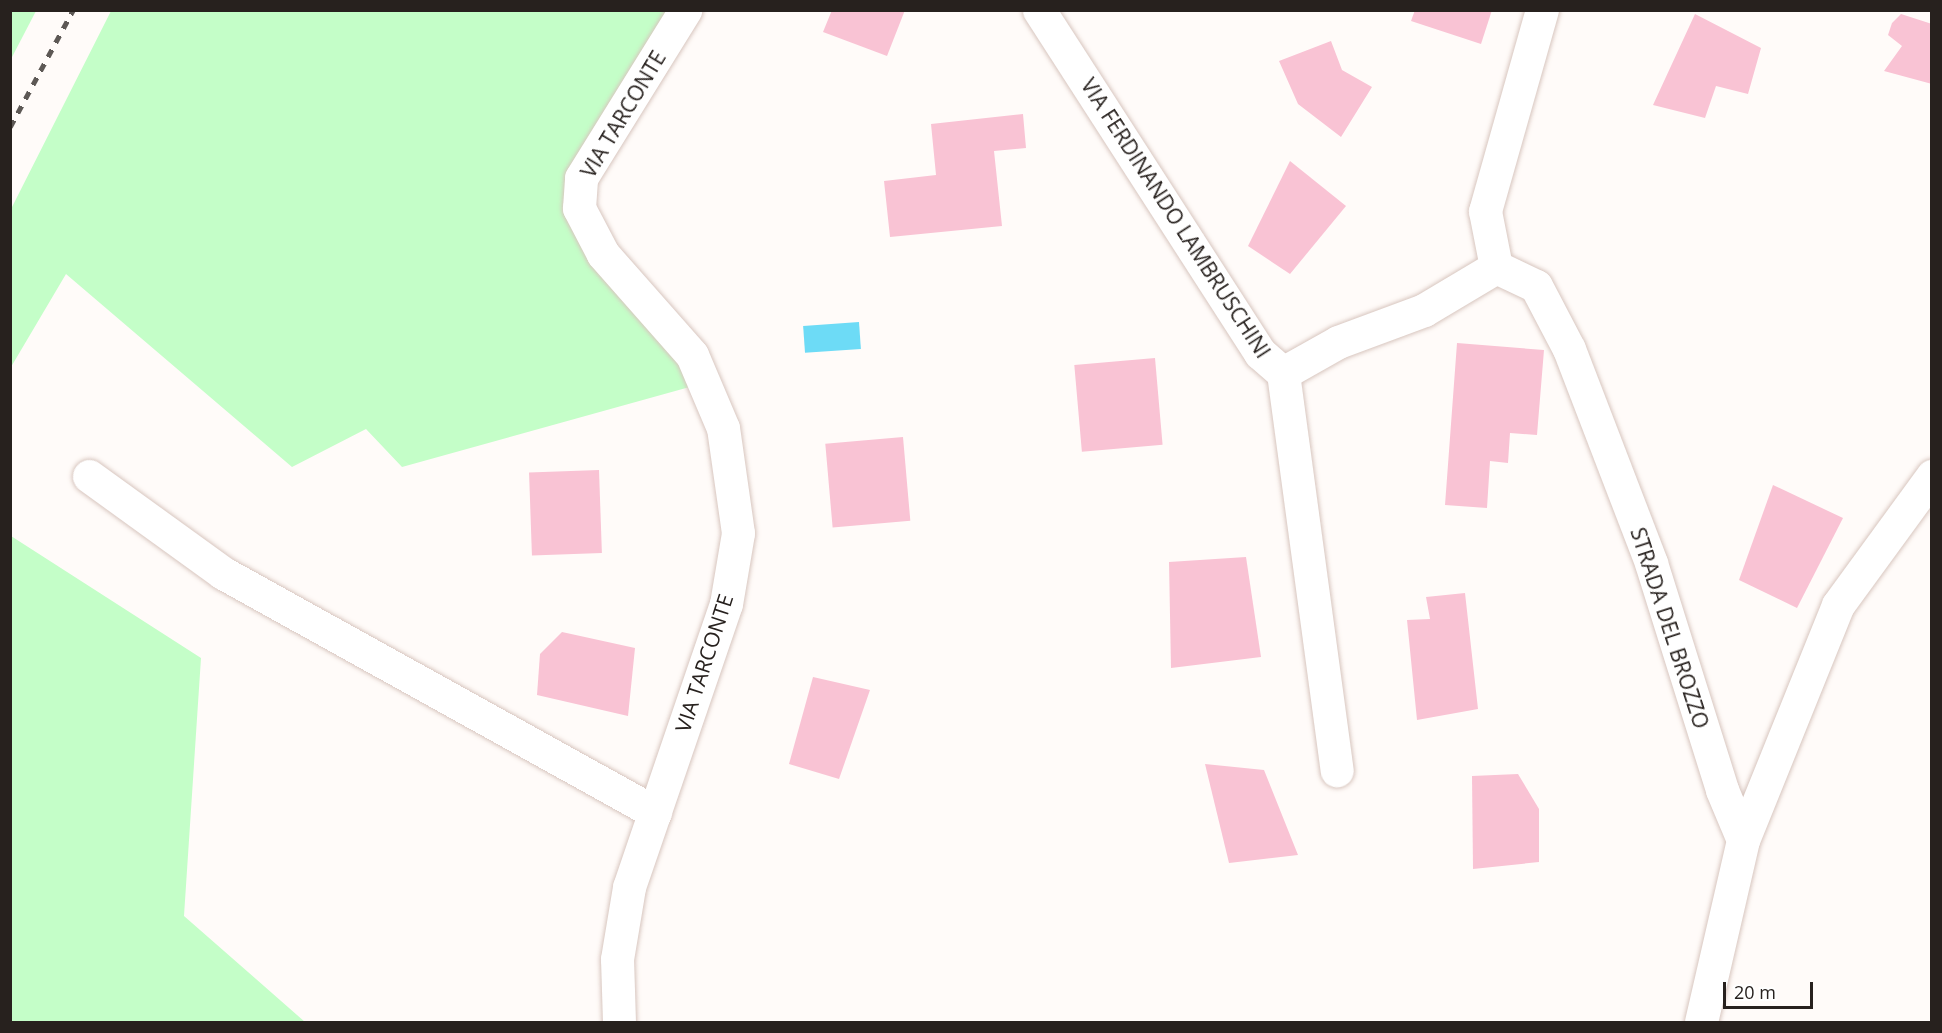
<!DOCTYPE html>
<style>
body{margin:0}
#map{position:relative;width:1942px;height:1033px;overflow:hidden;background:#fffbf9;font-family:"Open Sans",sans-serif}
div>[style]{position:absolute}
.green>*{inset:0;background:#c4fec8}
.water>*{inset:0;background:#6ddbf6;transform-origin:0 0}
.building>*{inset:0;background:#f9c3d4;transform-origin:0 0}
.roads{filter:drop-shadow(0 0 2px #d8c6bf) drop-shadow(0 0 2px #d8c6bf)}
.minor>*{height:33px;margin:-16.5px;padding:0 16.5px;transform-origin:16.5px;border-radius:16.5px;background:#fff}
.rail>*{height:4.5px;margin-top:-2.25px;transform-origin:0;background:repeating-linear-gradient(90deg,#5d5855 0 8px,transparent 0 16px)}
span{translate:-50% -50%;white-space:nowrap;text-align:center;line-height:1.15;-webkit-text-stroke:4.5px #fff;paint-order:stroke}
.street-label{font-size:21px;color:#27211e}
.frame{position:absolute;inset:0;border:12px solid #27211e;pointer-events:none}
.scale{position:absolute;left:1723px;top:982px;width:90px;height:27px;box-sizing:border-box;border:3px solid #27211e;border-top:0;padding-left:8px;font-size:18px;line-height:21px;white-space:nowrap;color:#27211e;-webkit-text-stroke:4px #fff;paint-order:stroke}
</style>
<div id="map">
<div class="green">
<i style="clip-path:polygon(11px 10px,36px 11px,11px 59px,10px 11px)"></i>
<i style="clip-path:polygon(111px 11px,685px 11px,593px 190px,586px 222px,704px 383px,402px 467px,366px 429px,292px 467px,66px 274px,11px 367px,11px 209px)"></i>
<i style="clip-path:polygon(11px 536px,201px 658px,184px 916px,305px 1022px,11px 1022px)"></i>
</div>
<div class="water">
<i style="left:859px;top:322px;width:27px;height:56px;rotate:86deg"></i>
</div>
<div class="building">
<i style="clip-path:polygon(832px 10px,905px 10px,887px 56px,823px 32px)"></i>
<i style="clip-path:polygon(1415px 10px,1492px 10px,1481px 44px,1411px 21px)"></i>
<i style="clip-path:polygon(1695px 14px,1761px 48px,1748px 94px,1716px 86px,1705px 118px,1653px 105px)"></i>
<i style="clip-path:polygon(1901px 14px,1932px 24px,1932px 84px,1884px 71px,1902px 46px,1888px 35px,1892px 23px)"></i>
<i style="clip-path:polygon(1331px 41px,1342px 70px,1372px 87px,1341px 137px,1298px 104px,1279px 61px)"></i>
<i style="clip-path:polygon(1023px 114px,1026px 148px,994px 151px,1002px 226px,890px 237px,884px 181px,936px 175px,931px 124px)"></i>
<i style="clip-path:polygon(1290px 161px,1346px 206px,1290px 274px,1248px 246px)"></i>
<i style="clip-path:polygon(1457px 343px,1544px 350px,1537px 435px,1510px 433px,1508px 463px,1490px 461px,1487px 508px,1445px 505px)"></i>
<i style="left:1155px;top:358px;width:87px;height:81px;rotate:85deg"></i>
<i style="left:903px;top:437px;width:84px;height:78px;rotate:85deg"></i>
<i style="left:599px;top:470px;width:83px;height:70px;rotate:88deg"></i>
<i style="clip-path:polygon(1773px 485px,1843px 518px,1797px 608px,1739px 580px)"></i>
<i style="clip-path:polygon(1246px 557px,1261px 657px,1171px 668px,1169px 562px)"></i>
<i style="clip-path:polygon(1465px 593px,1478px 709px,1417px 720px,1407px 620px,1430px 619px,1426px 597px)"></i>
<i style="clip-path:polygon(562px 632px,635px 648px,628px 716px,537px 695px,540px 654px)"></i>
<i style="clip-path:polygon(813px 677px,870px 690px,839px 779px,789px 764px)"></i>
<i style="clip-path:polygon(1205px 764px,1264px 770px,1298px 855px,1229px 863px)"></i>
<i style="clip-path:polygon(1518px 774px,1539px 809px,1539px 862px,1473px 869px,1472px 776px)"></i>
</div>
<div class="roads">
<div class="minor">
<i style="left:1039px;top:10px;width:408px;rotate:57.2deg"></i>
<i style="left:1260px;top:353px;width:30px;rotate:41deg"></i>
<i style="left:1283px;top:373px;width:63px;rotate:-29.4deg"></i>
<i style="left:1338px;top:342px;width:92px;rotate:-20.4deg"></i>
<i style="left:1424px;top:310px;width:84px;rotate:-30.8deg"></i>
<i style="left:1496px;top:267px;width:44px;rotate:25.4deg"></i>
<i style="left:1536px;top:286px;width:71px;rotate:62.4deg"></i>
<i style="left:1569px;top:349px;width:229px;rotate:69deg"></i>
<i style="left:1651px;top:563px;width:238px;rotate:72.6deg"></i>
<i style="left:1722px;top:790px;width:54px;rotate:67.2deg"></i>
<i style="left:1743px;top:840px;width:187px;rotate:103deg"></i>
<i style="left:1496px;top:267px;width:57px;rotate:-101.1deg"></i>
<i style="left:1485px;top:211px;width:209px;rotate:-74.2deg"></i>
<i style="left:1283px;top:373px;width:401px;rotate:82.3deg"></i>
<i style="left:89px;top:476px;width:165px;rotate:35.9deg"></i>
<i style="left:223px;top:573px;width:494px;rotate:29deg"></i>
<i style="left:1743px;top:840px;width:253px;rotate:-68deg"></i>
<i style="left:1838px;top:605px;width:160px;rotate:-53.9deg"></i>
<i style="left:619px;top:1022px;width:63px;rotate:-91.8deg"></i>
<i style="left:617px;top:959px;width:73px;rotate:-80.5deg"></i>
<i style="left:629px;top:887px;width:299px;rotate:-71.1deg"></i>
<i style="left:726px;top:604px;width:72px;rotate:-80.4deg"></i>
<i style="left:738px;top:533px;width:106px;rotate:-98.1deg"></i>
<i style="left:723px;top:428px;width:79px;rotate:-113deg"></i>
<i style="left:692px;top:355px;width:135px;rotate:-131.4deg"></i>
<i style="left:603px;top:254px;width:52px;rotate:-117.6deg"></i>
<i style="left:579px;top:208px;width:30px;rotate:-86deg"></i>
<i style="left:581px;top:178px;width:198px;rotate:-58.2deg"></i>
</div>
</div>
<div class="rail">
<i style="left:10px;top:127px;width:133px;rotate:-61.7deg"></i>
</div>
<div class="street-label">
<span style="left:623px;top:114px;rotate:-59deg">VIA TARCONTE</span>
<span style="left:1176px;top:218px;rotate:57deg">VIA FERDINANDO LAMBRUSCHINI</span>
<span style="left:1670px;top:628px;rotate:72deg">STRADA DEL BROZZO</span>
<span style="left:704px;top:663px;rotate:-72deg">VIA TARCONTE</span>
</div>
<div class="frame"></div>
<div class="scale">20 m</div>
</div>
